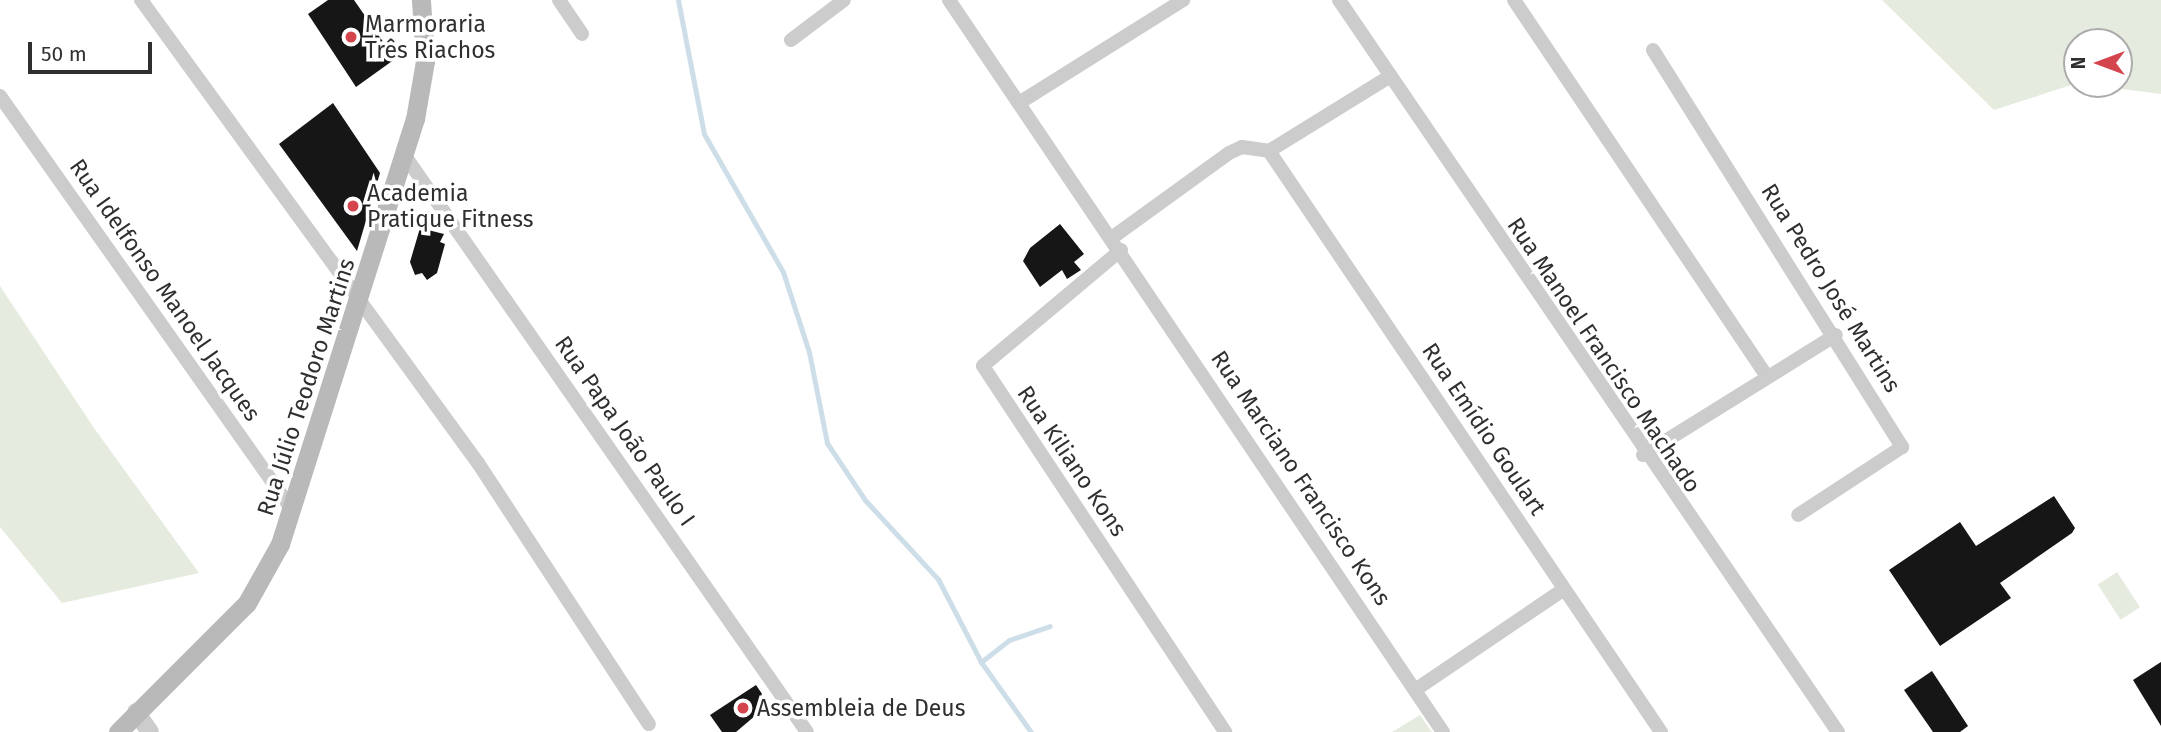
<!DOCTYPE html>
<meta charset="utf-8">
<style>
body{margin:0}
#map{position:relative;width:2161px;height:732px;overflow:hidden;background:#fff;font-family:"Fira Sans",sans-serif}
div>[style]{position:absolute}
.green>*{inset:0;background:#e5ebdf;transform-origin:0 0}
.stream>*{height:5px;margin:-2.5px;padding:0 2.5px;transform-origin:2.5px;border-radius:2.5px;background:#cddee9}
.building>*{inset:0;background:#161616}
.minor>*{height:14px;margin:-7px;padding:0 7px;transform-origin:7px;border-radius:7px;background:#ccc}
.tertiary>*{height:18px;margin:-9px;padding:0 9px;transform-origin:9px;border-radius:9px;background:#ccc}
.secondary>*{height:19px;margin:-9.5px;padding:0 9.5px;transform-origin:9.5px;border-radius:9.5px;background:#b9b9b9}
.dots>*{width:19px;height:19px;translate:-50% -50%;box-sizing:border-box;border:4px solid #fff;border-radius:50%}
span{translate:-50% -50%;white-space:nowrap;text-align:center;line-height:1.15;-webkit-text-stroke:7px #fff;paint-order:stroke}
.poi-label{font-size:23px;color:#2f2f2f}
.left{translate:0 -50%;text-align:left}
.street-label{font-size:23px;color:#2f2f2f}
.north{position:absolute;left:2063px;top:28px;width:70px;height:70px;box-sizing:border-box;background:#fff;border:2px solid #acacac;border-radius:50%;rotate:270deg;font-size:19px;font-weight:700;line-height:28px;text-align:center;color:#2f2f2f}
.north::after{content:'';display:block;margin:auto;width:24px;height:32px;background:#d4444d;clip-path:polygon(50% 0,100% 100%,50% 72%,0 100%)}
.scale{position:absolute;left:28px;top:42px;width:124px;height:32px;box-sizing:border-box;border:4px solid #2f2f2f;border-top:0;padding-left:9px;font-size:21px;line-height:24px;white-space:nowrap;color:#2f2f2f;-webkit-text-stroke:5px #fff;paint-order:stroke}
</style>
<div id="map">
<div class="green">
<i style="clip-path:polygon(1882px 0,2161px 0,2161px 94px,2083px 84px,2119px 84px,2119px 42px,2077px 42px,2077px 83px,1994px 110px)"></i>
<i style="clip-path:polygon(0 286px,94px 428px,199px 573px,62px 603px,0 527px)"></i>
<i style="left:2117px;top:572px;width:42px;height:23px;rotate:57deg"></i>
<i style="clip-path:polygon(1420px 715px,1432px 732px,1392px 732px)"></i>
</div>
<div class="stream">
<i style="left:678px;top:0;width:136px;rotate:79deg"></i>
<i style="left:704px;top:134px;width:159px;rotate:60.2deg"></i>
<i style="left:783px;top:272px;width:84px;rotate:72deg"></i>
<i style="left:809px;top:352px;width:93px;rotate:78.8deg"></i>
<i style="left:827px;top:443px;width:69px;rotate:56.3deg"></i>
<i style="left:865px;top:500px;width:108px;rotate:47.3deg"></i>
<i style="left:938px;top:579px;width:93px;rotate:62.6deg"></i>
<i style="left:981px;top:662px;width:86px;rotate:54.5deg"></i>
<i style="left:981px;top:662px;width:36px;rotate:-38deg"></i>
<i style="left:1009px;top:640px;width:43px;rotate:-18.9deg"></i>
</div>
<div class="building">
<i style="clip-path:polygon(328px 0,354px 0,395px 59px,356px 87px,308px 14px)"></i>
<i style="clip-path:polygon(333px 103px,380px 173px,357px 251px,279px 144px)"></i>
<i style="clip-path:polygon(1060px 224px,1084px 254px,1074px 262px,1081px 270px,1067px 279px,1062px 270px,1040px 287px,1023px 261px,1030px 248px)"></i>
<i style="clip-path:polygon(420px 228px,444px 234px,440px 242px,445px 244px,437px 273px,427px 280px,422px 273px,415px 275px,410px 262px)"></i>
<i style="clip-path:polygon(2054px 496px,2075px 528px,2072px 533px,2000px 583px,2011px 598px,1940px 646px,1889px 570px,1960px 522px,1976px 546px)"></i>
<i style="clip-path:polygon(2161px 662px,2161px 726px,2133px 680px)"></i>
<i style="clip-path:polygon(1932px 671px,1968px 726px,1960px 732px,1933px 732px,1904px 690px)"></i>
<i style="clip-path:polygon(756px 685px,769px 704px,736px 732px,722px 732px,710px 715px)"></i>
</div>
<div class="minor">
<i style="left:141px;top:0;width:573px;rotate:53.95deg"></i>
<i style="left:478px;top:463px;width:312px;rotate:56.8deg"></i>
<i style="left:559px;top:0;width:41px;rotate:55.9deg"></i>
<i style="left:949px;top:0;width:883px;rotate:55.99deg"></i>
<i style="left:1339px;top:0;width:886px;rotate:55.72deg"></i>
<i style="left:1514px;top:0;width:454px;rotate:56.1deg"></i>
<i style="left:791px;top:40px;width:66px;rotate:-37deg"></i>
<i style="left:1653px;top:50px;width:469px;rotate:57.9deg"></i>
<i style="left:1902px;top:447px;width:124px;rotate:146.8deg"></i>
<i style="left:0;top:96px;width:508px;rotate:54.78deg"></i>
<i style="left:1019px;top:103px;width:194px;rotate:-32.1deg"></i>
<i style="left:1269px;top:151px;width:701px;rotate:55.99deg"></i>
<i style="left:1269px;top:151px;width:139px;rotate:-31.7deg"></i>
<i style="left:405px;top:156px;width:702px;rotate:55.09deg"></i>
<i style="left:1113px;top:237px;width:143px;rotate:-35.9deg"></i>
<i style="left:1229px;top:153px;width:14px;rotate:-25deg"></i>
<i style="left:1242px;top:147px;width:27px;rotate:8deg"></i>
<i style="left:1121px;top:250px;width:180px;rotate:140deg"></i>
<i style="left:983px;top:366px;width:439px;rotate:56.5deg"></i>
<i style="left:1643px;top:455px;width:227px;rotate:-31.9deg"></i>
<i style="left:1415px;top:690px;width:180px;rotate:-34.1deg"></i>
</div>
<div class="tertiary">
<i style="left:136px;top:712px;width:24px;rotate:55deg"></i>
</div>
<div class="secondary">
<i style="left:118px;top:732px;width:182px;rotate:-45deg"></i>
<i style="left:247px;top:603px;width:68px;rotate:-60.8deg"></i>
<i style="left:280px;top:544px;width:446px;rotate:-72.4deg"></i>
<i style="left:415px;top:119px;width:59px;rotate:-80.2deg"></i>
<i style="left:425px;top:61px;width:61px;rotate:-93.8deg"></i>
</div>
<div class="dots">
<i style="left:351px;top:37px;background:#d4444d"></i>
<i style="left:353px;top:206px;background:#d4444d"></i>
<i style="left:743px;top:708px;background:#d4444d"></i>
</div>
<div class="poi-label">
<span class="left" style="left:365px;top:37px">Marmoraria<br>Três Riachos</span>
<span class="left" style="left:367px;top:206px">Academia<br>Pratique Fitness</span>
<span class="left" style="left:757px;top:708px">Assembleia de Deus</span>
</div>
<div class="street-label">
<span style="left:1831px;top:288px;rotate:58deg">Rua Pedro José Martins</span>
<span style="left:165px;top:290px;rotate:55deg">Rua Idelfonso Manoel Jacques</span>
<span style="left:1604px;top:355px;rotate:56deg">Rua Manoel Francisco Machado</span>
<span style="left:306px;top:387px;rotate:-72deg">Rua Júlio Teodoro Martins</span>
<span style="left:1484px;top:429px;rotate:56deg">Rua Emídio Goulart</span>
<span style="left:625px;top:431px;rotate:55deg">Rua Papa João Paulo I</span>
<span style="left:1072px;top:461px;rotate:56deg">Rua Kiliano Kons</span>
<span style="left:1301px;top:478px;rotate:56deg">Rua Marciano Francisco Kons</span>
</div>
<div class="north">N</div>
<div class="scale">50 m</div>
</div>
